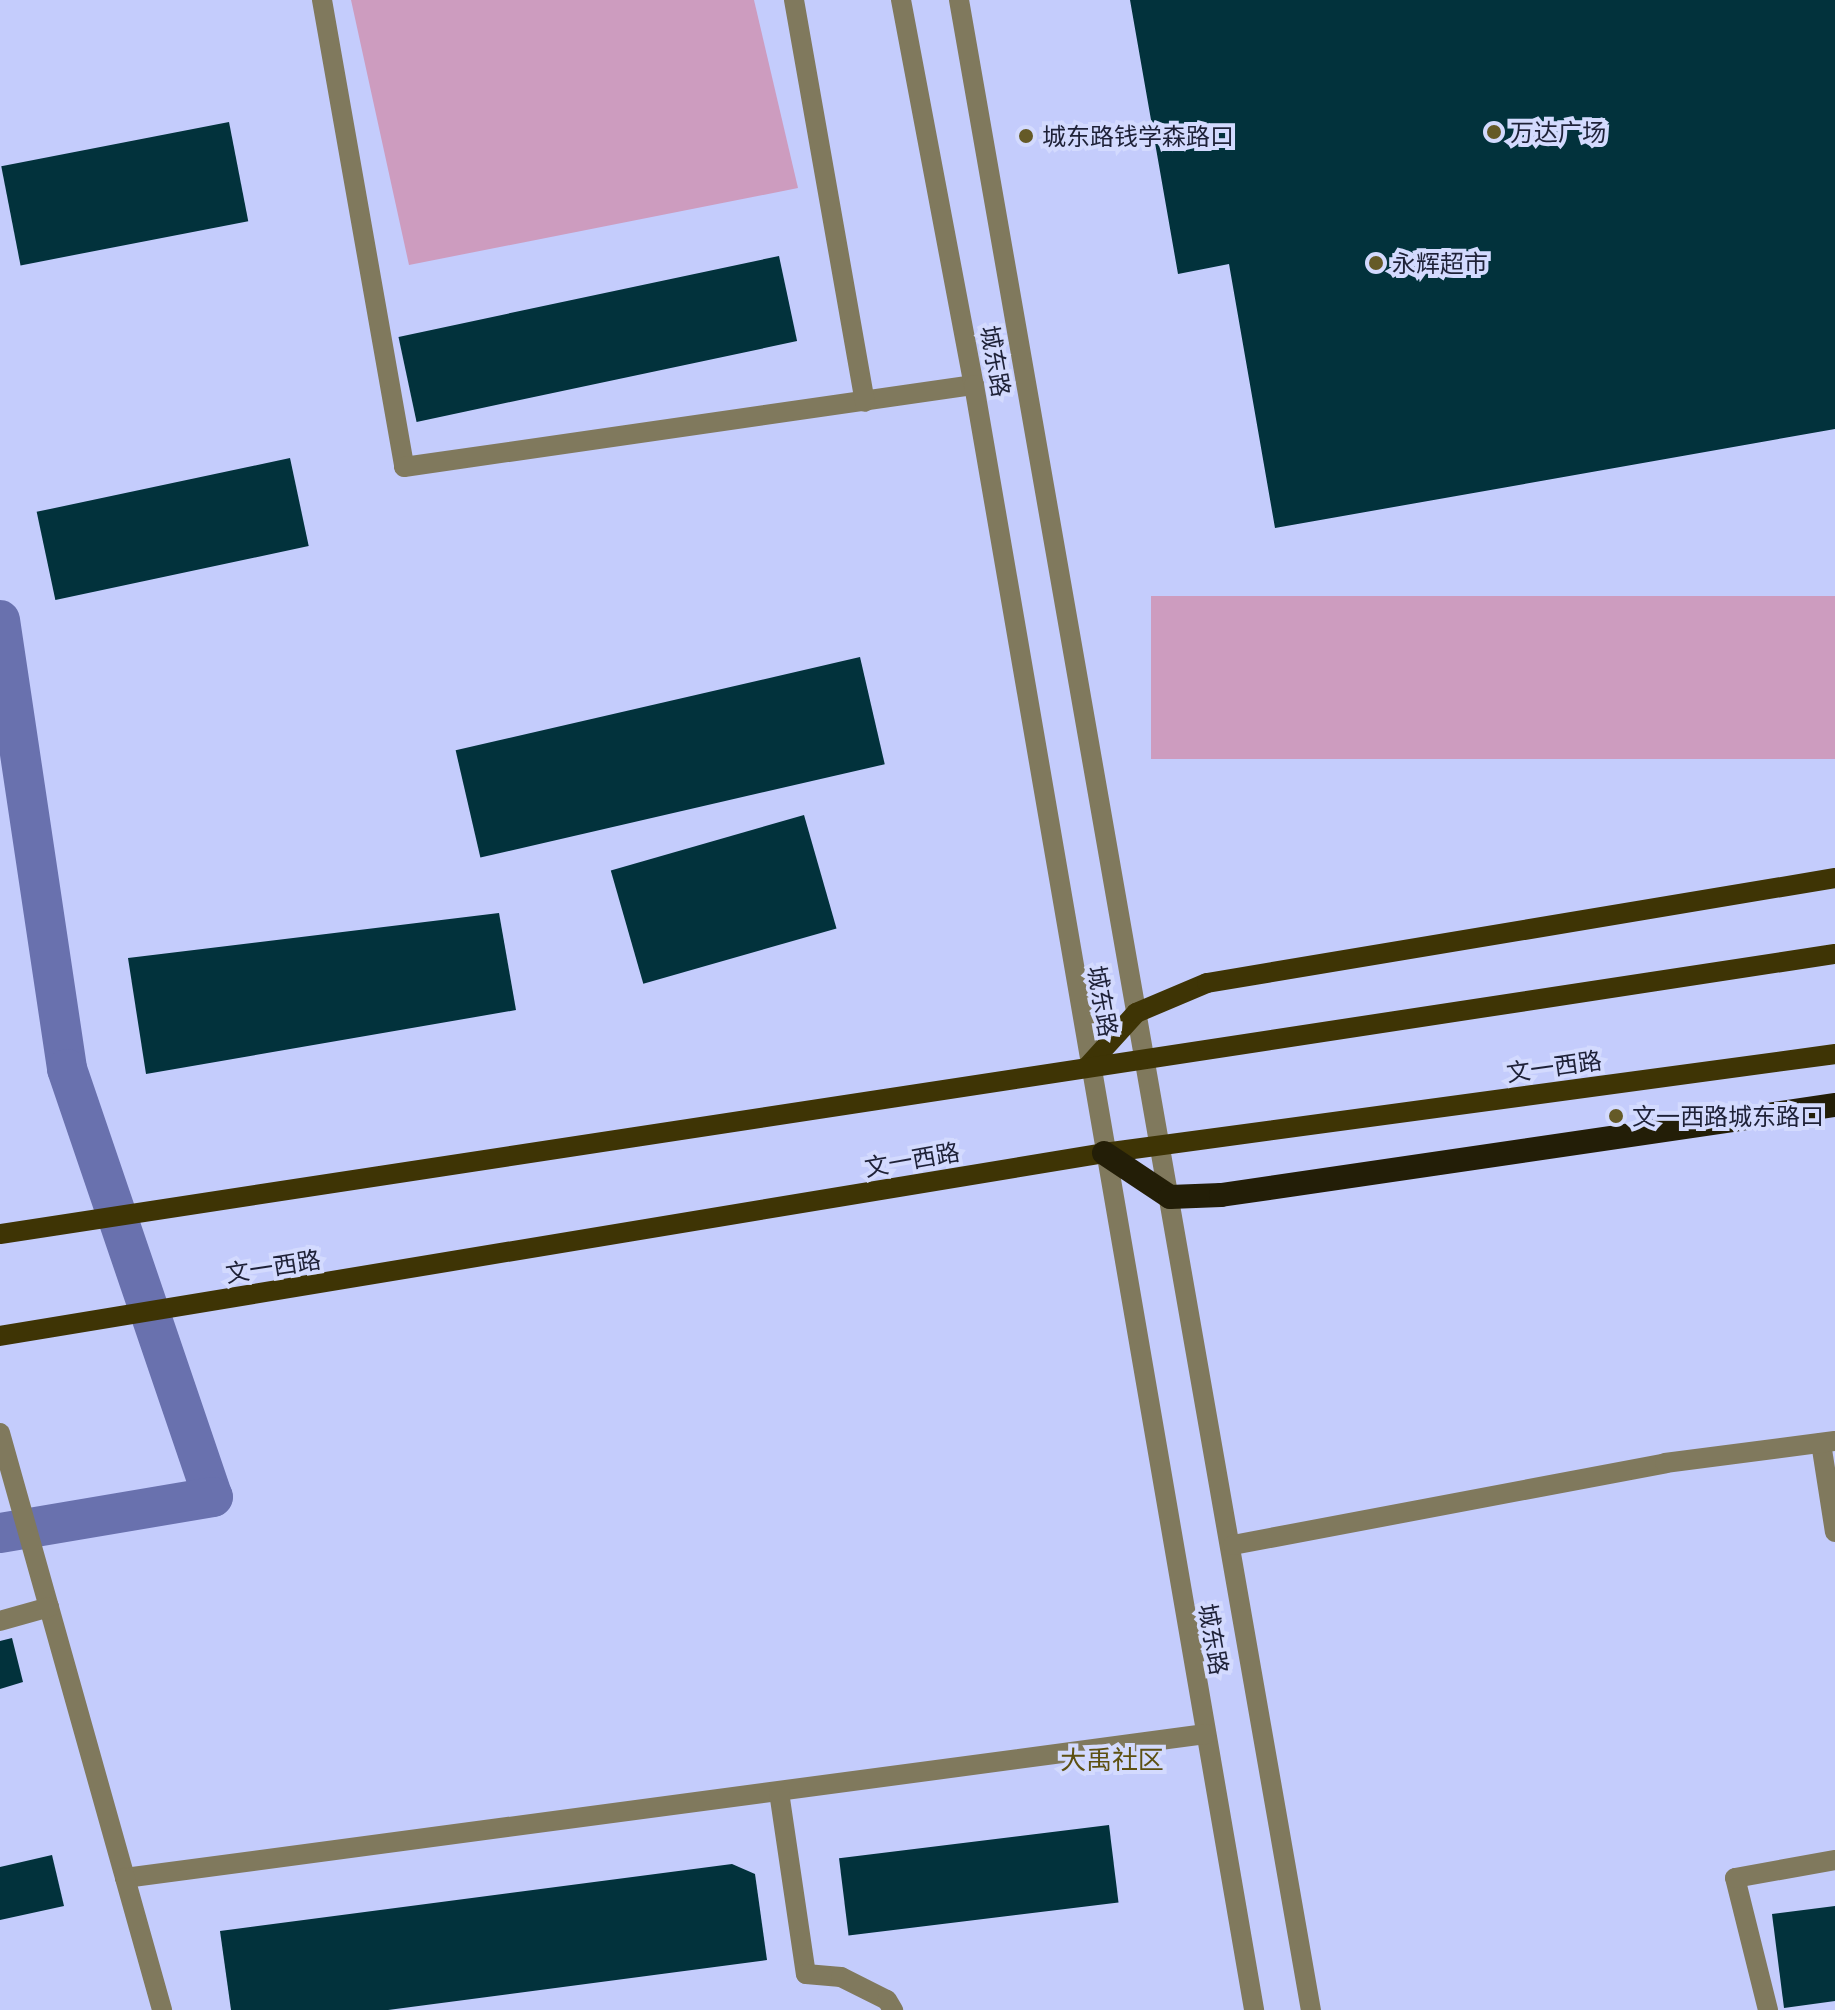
<!DOCTYPE html>
<meta charset="utf-8">
<style>
body{margin:0}
#map{position:relative;width:1835px;height:2010px;overflow:hidden;background:#c4ccfc;font-family:"Open Sans","Noto Sans SC",sans-serif}
div>[style]{position:absolute}
.green>*{inset:0;background:#cd9cbf;transform-origin:0 0}
.canal>*{height:40px;margin:-20px;padding:0 20px;transform-origin:20px;border-radius:20px;background:#6971ae}
.building>*{inset:0;background:#02323c;transform-origin:0 0}
.minor>*{height:20px;margin:-10px;padding:0 10px;transform-origin:10px;border-radius:10px;background:#80795d}
.major>*{height:20px;margin:-10px;padding:0 10px;transform-origin:10px;border-radius:10px;background:#3e3405}
.highway>*{height:24px;margin:-12px;padding:0 12px;transform-origin:12px;border-radius:12px;background:#231e07}
.dots>*{width:22px;height:22px;translate:-50% -50%;box-sizing:border-box;border:4px solid #d3dafe;border-radius:50%}
span{translate:-50% -50%;white-space:nowrap;text-align:center;line-height:1.15;-webkit-text-stroke:8px #d3dafe;paint-order:stroke}
.poi-label{font-size:24px;color:#1e2137}
.left{translate:0 -50%;text-align:left}
.street-label{font-size:24px;color:#1e2137}
.neighbourhood-label{font-size:26px;color:#5d5012}
</style>
<div id="map">
<div class="green">
<i style="clip-path:polygon(351px 0,754px 0,798px 188px,409px 265px)"></i>
<i style="left:1835px;top:596px;width:163px;height:684px;rotate:90deg"></i>
</div>
<div class="canal">
<i style="left:0;top:620px;width:454px;rotate:81.5deg"></i>
<i style="left:67px;top:1069px;width:452px;rotate:71.2deg"></i>
<i style="left:213px;top:1497px;width:216px;rotate:170.4deg"></i>
</div>
<div class="building">
<i style="clip-path:polygon(1130px 0,1835px 0,1835px 429px,1275px 528px,1229px 264px,1178px 274px)"></i>
<i style="left:229px;top:122px;width:101px;height:232px;rotate:79deg"></i>
<i style="left:779px;top:256px;width:87px;height:389px;rotate:78deg"></i>
<i style="left:290px;top:458px;width:90px;height:259px;rotate:78deg"></i>
<i style="left:860px;top:657px;width:110px;height:415px;rotate:77deg"></i>
<i style="left:804px;top:815px;width:118px;height:201px;rotate:74deg"></i>
<i style="clip-path:polygon(499px 913px,516px 1010px,146px 1074px,128px 958px)"></i>
<i style="clip-path:polygon(12px 1638px,23px 1682px,0 1689px,0 1641px)"></i>
<i style="left:1109px;top:1825px;width:78px;height:272px;rotate:83deg"></i>
<i style="clip-path:polygon(52px 1855px,64px 1906px,0 1920px,0 1867px)"></i>
<i style="clip-path:polygon(732px 1864px,755px 1874px,767px 1960px,388px 2010px,231px 2010px,220px 1931px)"></i>
<i style="clip-path:polygon(1835px 1906px,1835px 2001px,1784px 2008px,1772px 1914px)"></i>
</div>
<div class="minor">
<i style="left:322px;top:0;width:474px;rotate:80deg"></i>
<i style="left:404px;top:467px;width:576px;rotate:-8.19deg"></i>
<i style="left:794px;top:0;width:408px;rotate:80deg"></i>
<i style="left:901px;top:0;width:392px;rotate:79.3deg"></i>
<i style="left:974px;top:385px;width:1649px;rotate:80.22deg"></i>
<i style="left:959px;top:0;width:2041px;rotate:80.07deg"></i>
<i style="left:0;top:1433px;width:462px;rotate:74.3deg"></i>
<i style="left:125px;top:1878px;width:1090px;rotate:-7.59deg"></i>
<i style="left:1821px;top:1443px;width:90px;rotate:81.1deg"></i>
<i style="left:1233px;top:1545px;width:440px;rotate:-10.7deg"></i>
<i style="left:1665px;top:1463px;width:171px;rotate:-7.4deg"></i>
<i style="left:0;top:1621px;width:51px;rotate:-15.9deg"></i>
<i style="left:779px;top:1792px;width:184px;rotate:81.6deg"></i>
<i style="left:806px;top:1974px;width:35px;rotate:5deg"></i>
<i style="left:841px;top:1977px;width:51px;rotate:26.6deg"></i>
<i style="left:887px;top:2000px;width:12px;rotate:59deg"></i>
<i style="left:125px;top:1878px;width:137px;rotate:74.3deg"></i>
<i style="left:1768px;top:2010px;width:136px;rotate:-104deg"></i>
<i style="left:1735px;top:1878px;width:102px;rotate:-10.2deg"></i>
</div>
<div class="major">
<i style="left:1088px;top:1066px;width:72px;rotate:-47.8deg"></i>
<i style="left:1136px;top:1013px;width:77px;rotate:-22.9deg"></i>
<i style="left:1207px;top:983px;width:637px;rotate:-9.49deg"></i>
<i style="left:0;top:1234px;width:1856px;rotate:-8.68deg"></i>
<i style="left:0;top:1336px;width:1119px;rotate:-9.41deg"></i>
<i style="left:1104px;top:1153px;width:738px;rotate:-7.71deg"></i>
</div>
<div class="highway">
<i style="left:1104px;top:1153px;width:79px;rotate:33.7deg"></i>
<i style="left:1170px;top:1197px;width:51px;rotate:-2.2deg"></i>
<i style="left:1221px;top:1195px;width:621px;rotate:-8.34deg"></i>
</div>
<div class="dots">
<i style="left:1494px;top:132px;background:#655a27"></i>
<i style="left:1026px;top:136px;background:#655a27"></i>
<i style="left:1376px;top:263px;background:#655a27"></i>
<i style="left:1616px;top:1116px;background:#655a27"></i>
</div>
<div class="poi-label">
<span class="left" style="left:1510px;top:132px">万达广场</span>
<span class="left" style="left:1042px;top:136px">城东路钱学森路口</span>
<span class="left" style="left:1392px;top:263px">永辉超市</span>
<span class="left" style="left:1632px;top:1116px">文一西路城东路口</span>
</div>
<div class="street-label">
<span style="left:996px;top:361px;rotate:80deg">城东路</span>
<span style="left:1103px;top:1001px;rotate:80deg">城东路</span>
<span style="left:1554px;top:1066px;rotate:-8deg">文一西路</span>
<span style="left:912px;top:1159px;rotate:-10deg">文一西路</span>
<span style="left:273px;top:1266px;rotate:-9deg">文一西路</span>
<span style="left:1214px;top:1639px;rotate:80deg">城东路</span>
</div>
<div class="neighbourhood-label">
<span style="left:1112px;top:1760px">大禹社区</span>
</div>
</div>
